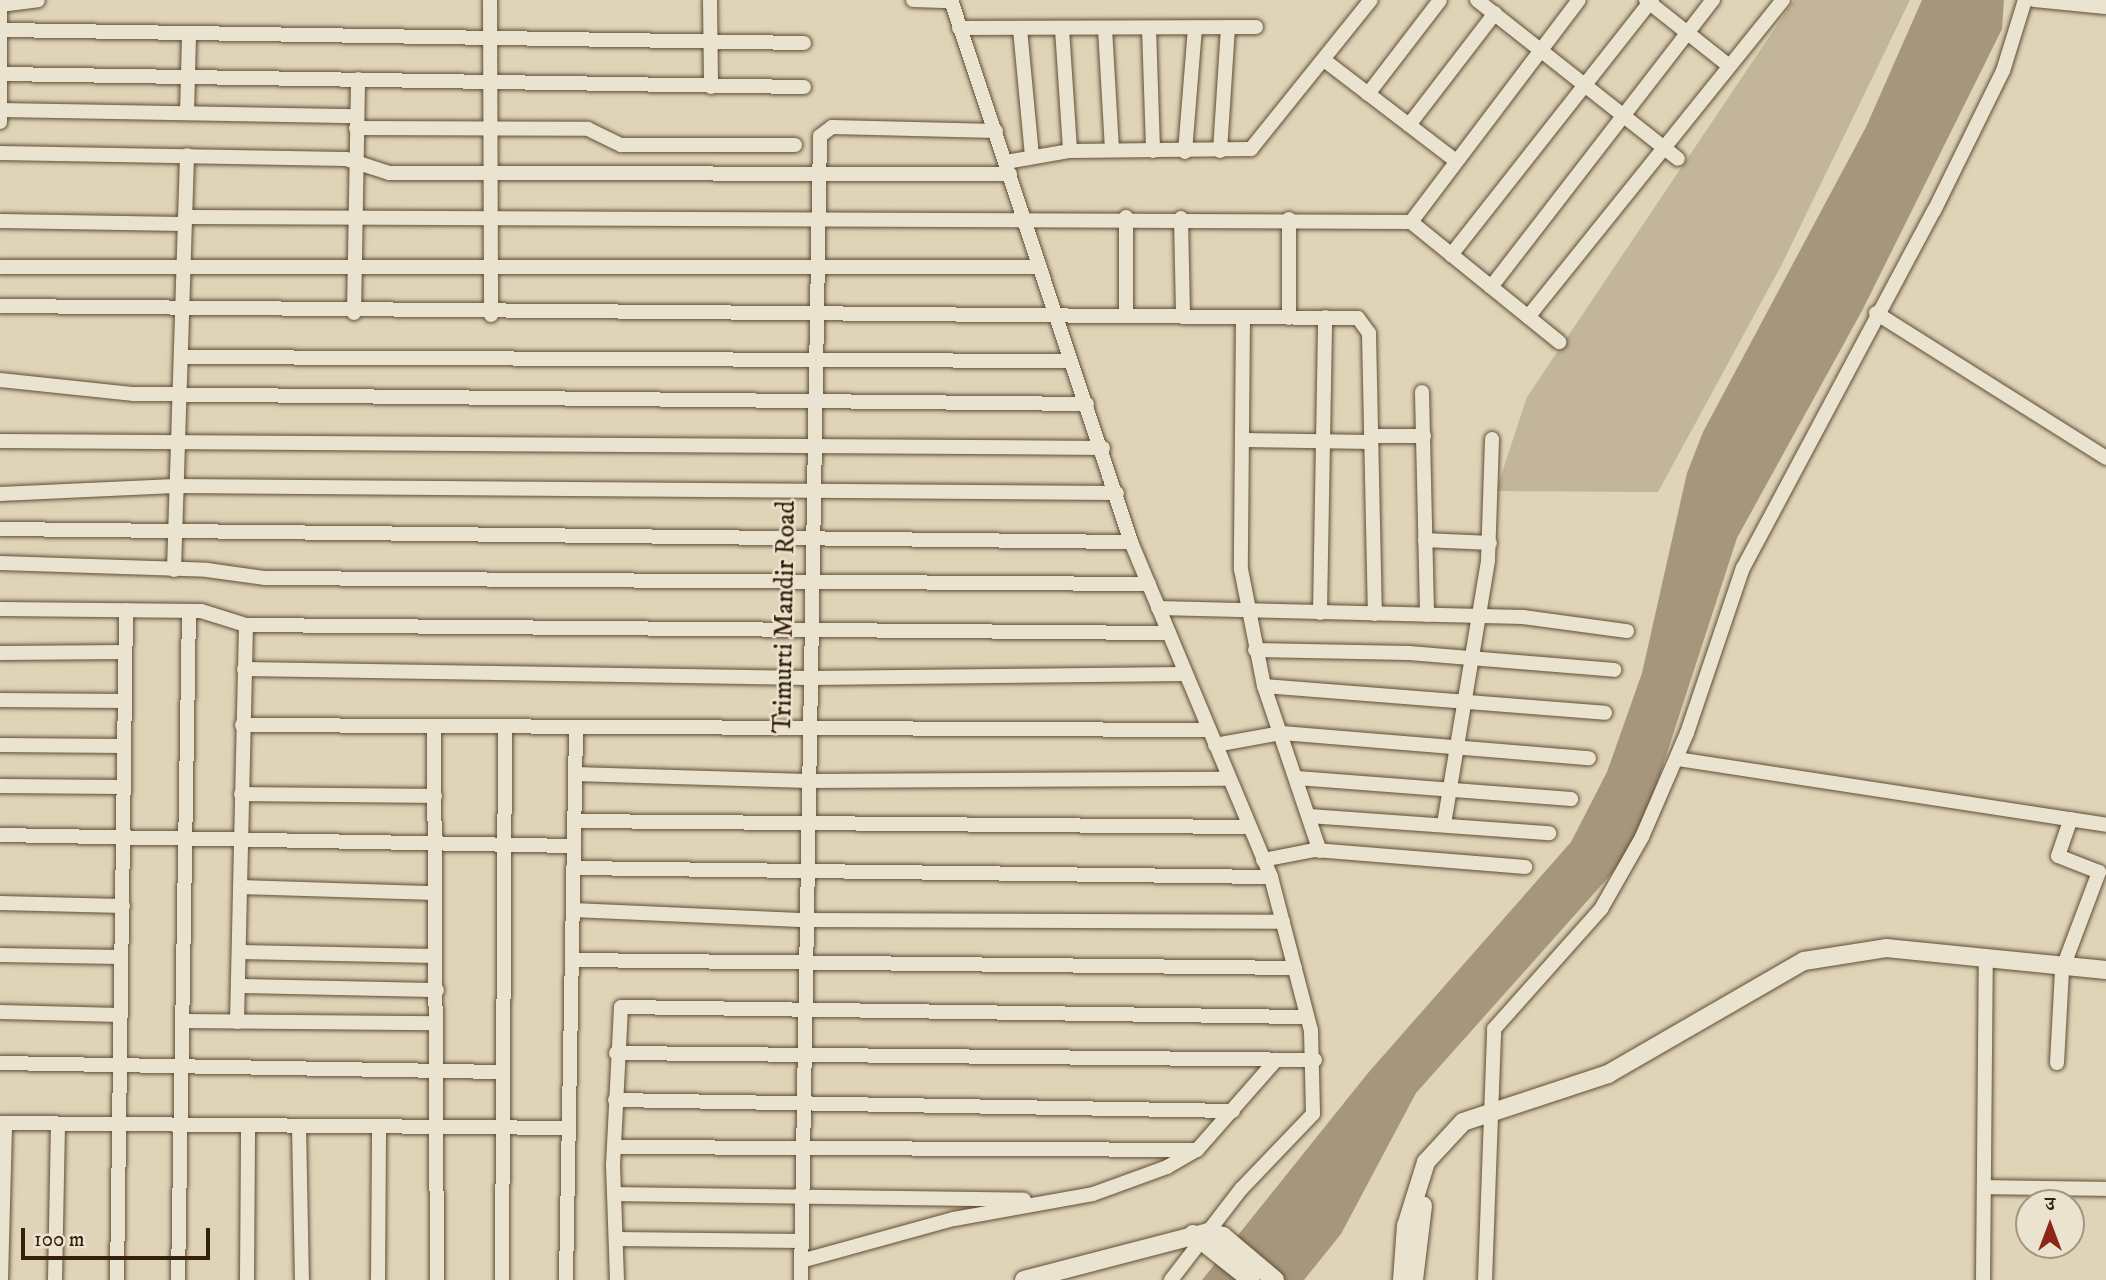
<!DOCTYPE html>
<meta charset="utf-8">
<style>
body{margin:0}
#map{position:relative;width:2106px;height:1280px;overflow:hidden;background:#dfd4b7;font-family:"IM FELL DW Pica","Noto Serif Devanagari",serif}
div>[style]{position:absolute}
.green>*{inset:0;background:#c2b59a}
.water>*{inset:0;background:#a6977c}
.roads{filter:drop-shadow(0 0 2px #614d35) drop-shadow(0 0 2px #614d35)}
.minor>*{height:14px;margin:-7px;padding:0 7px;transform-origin:7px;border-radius:7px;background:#eae3d0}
.tertiary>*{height:18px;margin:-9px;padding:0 9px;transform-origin:9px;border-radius:9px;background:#eae3d0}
span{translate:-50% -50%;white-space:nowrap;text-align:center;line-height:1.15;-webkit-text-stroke:5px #eae3d0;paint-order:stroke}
.street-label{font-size:26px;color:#37200a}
.north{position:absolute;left:2015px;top:1189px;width:70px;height:70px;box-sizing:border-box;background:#eae3d0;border:2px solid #a29581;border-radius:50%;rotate:0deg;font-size:19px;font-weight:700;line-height:28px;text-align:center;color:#37200a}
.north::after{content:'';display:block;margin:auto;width:24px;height:32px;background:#8f2418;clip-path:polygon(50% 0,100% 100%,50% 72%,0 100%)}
.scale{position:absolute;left:21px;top:1228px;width:189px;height:32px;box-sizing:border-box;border:4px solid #37200a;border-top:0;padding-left:9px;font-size:21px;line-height:24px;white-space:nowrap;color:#37200a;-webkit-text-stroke:5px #eae3d0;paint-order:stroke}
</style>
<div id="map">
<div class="green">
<i style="clip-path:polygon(1794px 0,1910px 0,1782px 264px,1658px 492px,1496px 491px,1527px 397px)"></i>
</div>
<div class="water">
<i style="clip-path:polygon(1922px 0,2004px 0,2002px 29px,1863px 309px,1737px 538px,1651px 802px,1622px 862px,1416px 1093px,1341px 1234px,1304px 1280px,1202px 1280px,1368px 1073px,1571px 842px,1607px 772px,1642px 673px,1687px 473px,1703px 432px,1866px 127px)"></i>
</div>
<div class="roads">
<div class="minor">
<i style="left:490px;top:0;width:315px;rotate:89.8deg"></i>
<i style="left:710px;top:0;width:87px;rotate:89.3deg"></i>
<i style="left:913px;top:0;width:38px;rotate:2deg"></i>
<i style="left:951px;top:0;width:571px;rotate:71.63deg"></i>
<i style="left:1131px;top:542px;width:363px;rotate:67.3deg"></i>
<i style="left:1271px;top:877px;width:159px;rotate:75.4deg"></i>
<i style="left:1311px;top:1031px;width:83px;rotate:88.6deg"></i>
<i style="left:1313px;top:1114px;width:104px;rotate:133.8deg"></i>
<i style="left:1241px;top:1189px;width:115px;rotate:127.6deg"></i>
<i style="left:1477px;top:0;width:256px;rotate:38.3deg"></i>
<i style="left:1646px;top:0;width:105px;rotate:38.4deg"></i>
<i style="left:2034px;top:0;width:72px;rotate:5.6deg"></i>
<i style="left:0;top:5px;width:38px;rotate:-7deg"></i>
<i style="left:0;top:9px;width:113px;rotate:90deg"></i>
<i style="left:959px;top:28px;width:297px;rotate:-0.2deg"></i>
<i style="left:1105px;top:28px;width:122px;rotate:86.7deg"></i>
<i style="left:1149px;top:28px;width:123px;rotate:88.1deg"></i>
<i style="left:1020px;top:29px;width:128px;rotate:84.6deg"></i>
<i style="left:1062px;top:29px;width:122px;rotate:86.2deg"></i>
<i style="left:3px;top:30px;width:801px;rotate:0.93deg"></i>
<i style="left:1324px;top:60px;width:165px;rotate:37.4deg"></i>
<i style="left:1px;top:74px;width:803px;rotate:0.93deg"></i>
<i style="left:1368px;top:94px;width:118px;rotate:-52.5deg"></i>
<i style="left:0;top:110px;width:357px;rotate:1deg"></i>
<i style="left:187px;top:113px;width:79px;rotate:-88.5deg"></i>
<i style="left:1409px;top:125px;width:141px;rotate:-52.5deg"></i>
<i style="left:356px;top:128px;width:232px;rotate:0.2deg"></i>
<i style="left:588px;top:129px;width:37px;rotate:26deg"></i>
<i style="left:621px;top:145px;width:174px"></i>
<i style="left:1220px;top:151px;width:124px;rotate:-86.3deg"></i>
<i style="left:1185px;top:152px;width:125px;rotate:-85.4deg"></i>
<i style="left:0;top:153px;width:346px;rotate:1deg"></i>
<i style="left:346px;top:159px;width:45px;rotate:18deg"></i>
<i style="left:389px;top:173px;width:621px;rotate:0.09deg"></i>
<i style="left:1006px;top:162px;width:65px;rotate:-9.8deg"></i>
<i style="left:1070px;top:151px;width:181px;rotate:-0.6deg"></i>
<i style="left:1251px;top:149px;width:191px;rotate:-51.2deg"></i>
<i style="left:185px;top:217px;width:1226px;rotate:0.23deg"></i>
<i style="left:1411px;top:222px;width:191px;rotate:39deg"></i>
<i style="left:1126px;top:217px;width:99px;rotate:90deg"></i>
<i style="left:1181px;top:218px;width:99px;rotate:88.8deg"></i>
<i style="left:1289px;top:219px;width:99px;rotate:90deg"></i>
<i style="left:0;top:221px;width:184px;rotate:0.9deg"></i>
<i style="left:1411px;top:222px;width:278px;rotate:-52.9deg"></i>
<i style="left:1451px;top:255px;width:325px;rotate:-51.8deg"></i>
<i style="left:0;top:267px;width:1038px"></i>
<i style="left:1491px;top:287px;width:363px;rotate:-52.3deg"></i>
<i style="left:0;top:306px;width:1358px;rotate:0.51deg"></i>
<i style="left:1358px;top:318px;width:19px;rotate:54deg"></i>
<i style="left:1369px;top:333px;width:281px;rotate:88.8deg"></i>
<i style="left:354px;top:313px;width:234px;rotate:-89deg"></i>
<i style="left:1876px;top:313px;width:272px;rotate:32.2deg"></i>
<i style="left:1243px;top:317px;width:252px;rotate:90.5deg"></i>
<i style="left:1241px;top:569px;width:119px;rotate:78.9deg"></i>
<i style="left:1264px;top:686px;width:174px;rotate:71.3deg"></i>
<i style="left:1528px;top:317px;width:407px;rotate:-51.2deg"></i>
<i style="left:181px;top:357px;width:889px;rotate:0.26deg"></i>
<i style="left:0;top:380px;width:135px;rotate:6deg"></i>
<i style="left:134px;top:394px;width:953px;rotate:0.6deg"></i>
<i style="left:1422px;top:392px;width:223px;rotate:88.7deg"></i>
<i style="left:1371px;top:436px;width:53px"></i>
<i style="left:1243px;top:440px;width:128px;rotate:0.9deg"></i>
<i style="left:0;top:441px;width:1103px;rotate:0.36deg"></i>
<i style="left:0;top:494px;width:175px;rotate:-2.6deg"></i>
<i style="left:175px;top:486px;width:942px;rotate:0.43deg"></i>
<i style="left:0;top:529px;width:1131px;rotate:0.66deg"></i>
<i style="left:1425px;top:540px;width:65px;rotate:2.6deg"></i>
<i style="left:0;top:563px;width:207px;rotate:1.9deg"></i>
<i style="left:207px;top:570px;width:59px;rotate:7.9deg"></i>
<i style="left:265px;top:578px;width:884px;rotate:0.39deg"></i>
<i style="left:174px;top:570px;width:415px;rotate:-88.2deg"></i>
<i style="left:1158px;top:608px;width:365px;rotate:1.4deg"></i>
<i style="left:1523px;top:617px;width:105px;rotate:7.7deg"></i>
<i style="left:0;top:609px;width:201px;rotate:0.6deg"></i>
<i style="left:201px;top:611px;width:47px;rotate:17.3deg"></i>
<i style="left:246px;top:625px;width:923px;rotate:0.5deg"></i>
<i style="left:1320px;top:613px;width:296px;rotate:-89deg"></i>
<i style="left:1255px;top:650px;width:154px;rotate:1.1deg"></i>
<i style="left:1409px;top:653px;width:206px;rotate:4.7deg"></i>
<i style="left:0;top:653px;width:125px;rotate:-0.5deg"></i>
<i style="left:244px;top:669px;width:565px;rotate:0.91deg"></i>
<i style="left:809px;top:678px;width:377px;rotate:-0.6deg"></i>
<i style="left:1264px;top:686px;width:342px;rotate:4.5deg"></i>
<i style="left:0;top:700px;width:125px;rotate:0.5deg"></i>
<i style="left:242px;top:725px;width:967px;rotate:0.3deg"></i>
<i style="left:434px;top:726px;width:554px;rotate:89.69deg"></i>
<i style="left:0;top:745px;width:124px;rotate:0.5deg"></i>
<i style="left:1215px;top:745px;width:68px;rotate:-10.2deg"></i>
<i style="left:1282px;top:733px;width:308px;rotate:4.7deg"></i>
<i style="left:1677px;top:759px;width:434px;rotate:8.7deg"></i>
<i style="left:575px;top:774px;width:233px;rotate:1.7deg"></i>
<i style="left:808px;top:781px;width:421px;rotate:-0.3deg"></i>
<i style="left:1297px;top:778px;width:275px;rotate:4.4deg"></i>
<i style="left:0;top:786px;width:123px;rotate:0.5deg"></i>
<i style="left:241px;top:794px;width:194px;rotate:0.6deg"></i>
<i style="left:1309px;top:816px;width:241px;rotate:4.1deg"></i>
<i style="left:574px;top:821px;width:674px;rotate:0.51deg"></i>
<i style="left:1444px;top:824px;width:268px;rotate:-80.5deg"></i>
<i style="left:1488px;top:560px;width:121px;rotate:-88.1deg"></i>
<i style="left:0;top:835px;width:574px;rotate:1.1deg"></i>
<i style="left:1263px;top:860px;width:53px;rotate:-10.9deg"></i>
<i style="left:1315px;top:850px;width:211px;rotate:4.6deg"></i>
<i style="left:573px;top:868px;width:698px;rotate:0.74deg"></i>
<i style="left:240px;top:887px;width:195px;rotate:1.8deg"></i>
<i style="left:0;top:903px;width:123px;rotate:1.4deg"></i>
<i style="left:573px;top:910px;width:233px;rotate:2.5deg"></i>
<i style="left:806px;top:920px;width:477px;rotate:0.2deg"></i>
<i style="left:240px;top:952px;width:195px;rotate:1.2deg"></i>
<i style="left:0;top:955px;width:120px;rotate:1deg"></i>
<i style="left:572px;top:960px;width:723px;rotate:0.63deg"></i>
<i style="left:238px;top:986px;width:199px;rotate:1.2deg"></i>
<i style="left:0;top:1012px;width:120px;rotate:1.4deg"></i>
<i style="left:182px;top:1021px;width:254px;rotate:0.5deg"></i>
<i style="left:237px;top:1022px;width:397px;rotate:-88.7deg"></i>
<i style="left:616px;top:1053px;width:699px;rotate:0.57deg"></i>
<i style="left:0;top:1063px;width:503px;rotate:1.03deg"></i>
<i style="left:2057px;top:1063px;width:93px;rotate:-86.9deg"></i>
<i style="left:2062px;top:970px;width:105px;rotate:-69.3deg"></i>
<i style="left:2099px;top:872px;width:44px;rotate:-158.7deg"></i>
<i style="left:2058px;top:856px;width:39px;rotate:-71deg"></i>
<i style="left:615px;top:1100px;width:618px;rotate:1.02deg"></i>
<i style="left:0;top:1123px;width:569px;rotate:0.5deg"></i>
<i style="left:299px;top:1126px;width:154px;rotate:88.9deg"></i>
<i style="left:614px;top:1147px;width:583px;rotate:0.29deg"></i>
<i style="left:1984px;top:1187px;width:122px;rotate:0.9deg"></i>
<i style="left:616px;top:1194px;width:408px;rotate:0.8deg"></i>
<i style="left:616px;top:1239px;width:186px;rotate:0.6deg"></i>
<i style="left:801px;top:1261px;width:159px;rotate:-15.4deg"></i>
<i style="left:954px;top:1219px;width:141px;rotate:-10.2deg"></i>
<i style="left:1093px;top:1194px;width:79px;rotate:-20deg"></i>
<i style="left:1167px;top:1167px;width:34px;rotate:-30deg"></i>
<i style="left:1197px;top:1150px;width:120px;rotate:-48.7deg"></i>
<i style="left:1px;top:1280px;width:157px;rotate:-88.5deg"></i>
<i style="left:55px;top:1280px;width:156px;rotate:-88.9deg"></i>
<i style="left:117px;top:1280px;width:670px;rotate:-89.23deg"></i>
<i style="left:178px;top:1280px;width:669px;rotate:-89.06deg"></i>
<i style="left:247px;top:1280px;width:155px;rotate:-89.6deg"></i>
<i style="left:378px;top:1280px;width:154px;rotate:-89.6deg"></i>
<i style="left:502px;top:1280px;width:553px;rotate:-89.69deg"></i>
<i style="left:566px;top:1280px;width:553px;rotate:-88.96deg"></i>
<i style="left:617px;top:1280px;width:115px;rotate:-92deg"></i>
<i style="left:613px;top:1165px;width:158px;rotate:-87.1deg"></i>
<i style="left:621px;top:1007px;width:686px;rotate:0.84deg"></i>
<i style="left:801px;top:1280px;width:1144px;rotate:-89.05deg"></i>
<i style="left:820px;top:136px;width:15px;rotate:-37deg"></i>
<i style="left:832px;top:127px;width:164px;rotate:1.4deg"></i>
<i style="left:1485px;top:1280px;width:251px;rotate:-87.9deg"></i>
<i style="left:1494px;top:1029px;width:161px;rotate:-48.3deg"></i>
<i style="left:1601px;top:909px;width:83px;rotate:-60.3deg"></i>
<i style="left:1642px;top:837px;width:113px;rotate:-66.6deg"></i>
<i style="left:1687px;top:733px;width:174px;rotate:-71.3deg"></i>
<i style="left:1743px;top:568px;width:405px;rotate:-61.9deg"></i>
<i style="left:1934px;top:211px;width:156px;rotate:-63.8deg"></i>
<i style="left:2003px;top:71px;width:74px;rotate:-72.8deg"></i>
<i style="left:1983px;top:1280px;width:321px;rotate:-89.5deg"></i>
</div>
<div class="tertiary">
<i style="left:1193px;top:1234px;width:74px;rotate:38.4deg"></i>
<i style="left:1024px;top:1280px;width:190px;rotate:-14.6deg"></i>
<i style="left:1208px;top:1232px;width:16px;rotate:15deg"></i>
<i style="left:1223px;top:1236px;width:68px;rotate:40.2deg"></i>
<i style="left:1402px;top:1280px;width:54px;rotate:-85.8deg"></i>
<i style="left:1406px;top:1226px;width:67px;rotate:-72.6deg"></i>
<i style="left:1426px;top:1162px;width:54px;rotate:-47.2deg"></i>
<i style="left:1463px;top:1122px;width:153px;rotate:-18.3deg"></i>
<i style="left:1608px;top:1074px;width:226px;rotate:-30deg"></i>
<i style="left:1804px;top:961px;width:83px;rotate:-9deg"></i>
<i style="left:1886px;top:948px;width:221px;rotate:5.7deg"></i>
<i style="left:1414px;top:1280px;width:75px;rotate:-83.1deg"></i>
</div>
</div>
<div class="street-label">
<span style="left:785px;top:617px;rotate:-89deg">Trimurti Mandir Road</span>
</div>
<div class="north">उ</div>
<div class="scale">100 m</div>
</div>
